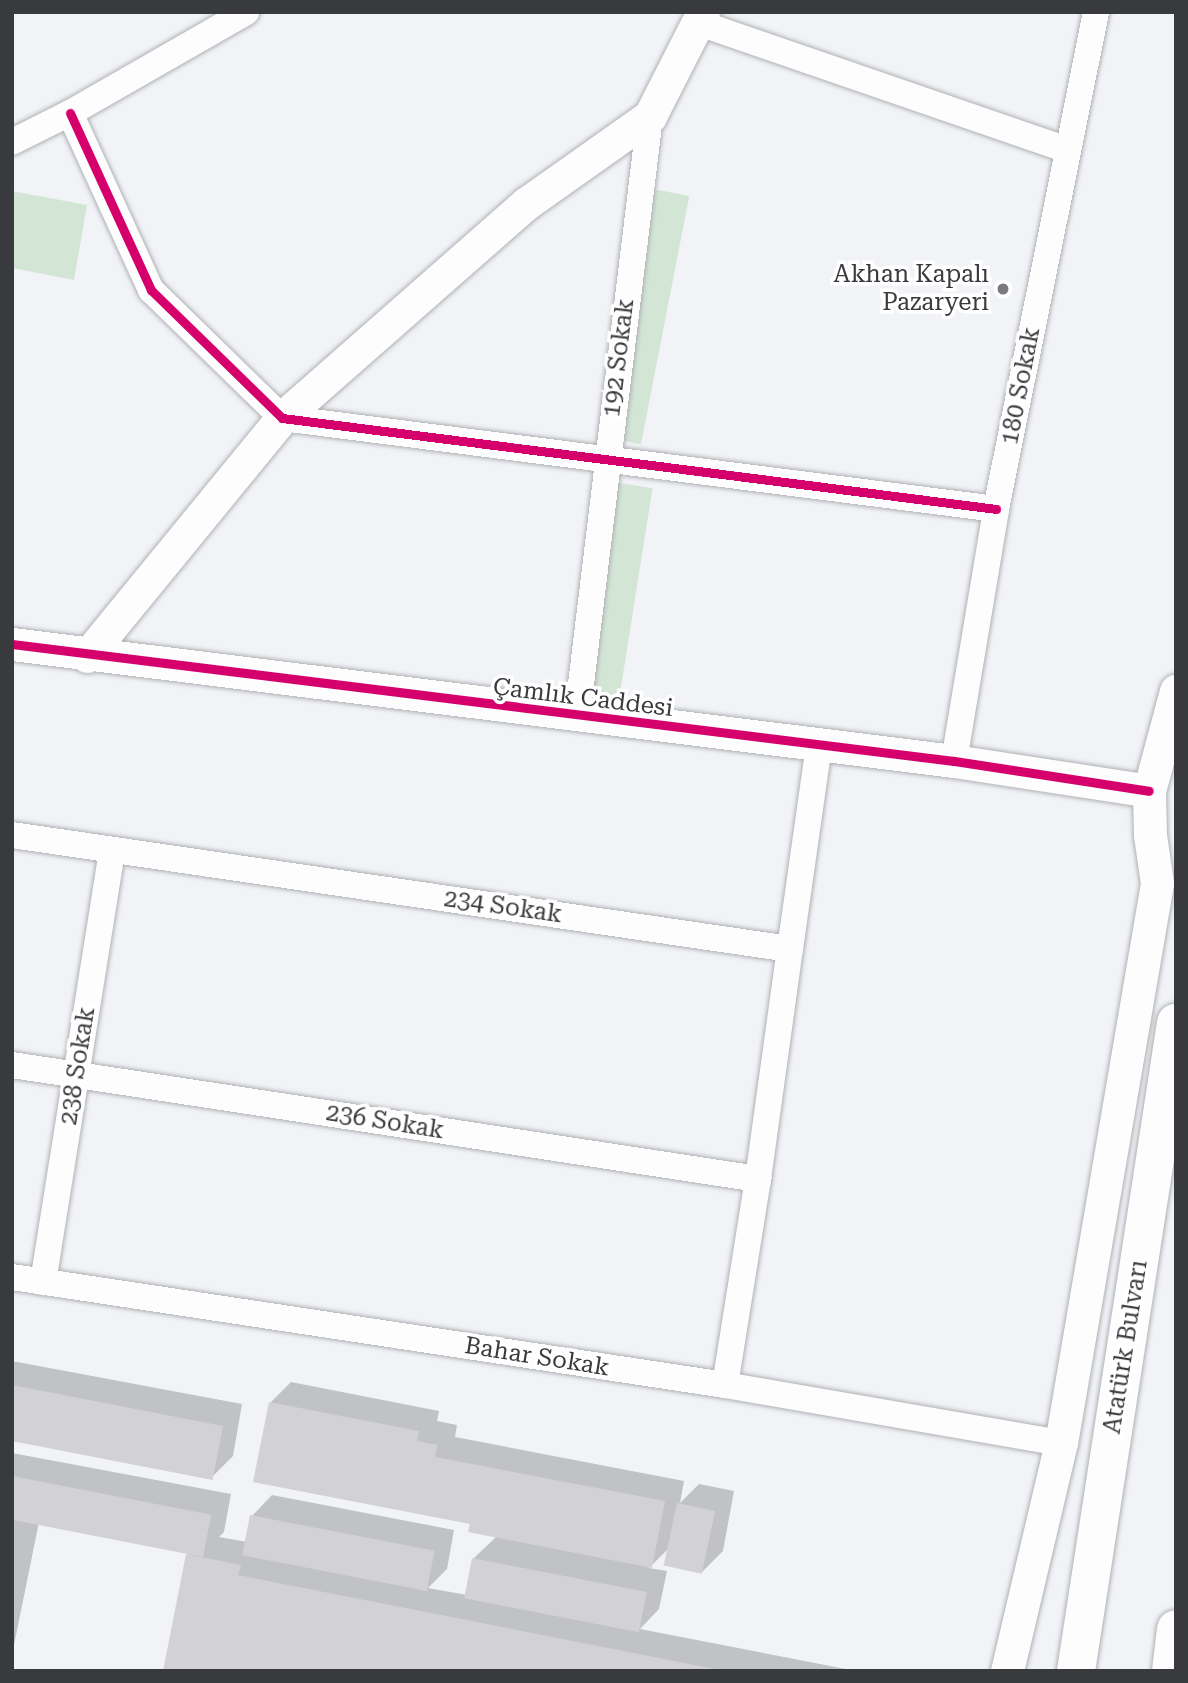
<!DOCTYPE html>
<meta charset="utf-8">
<style>
body{margin:0}
#map{position:relative;width:1188px;height:1683px;overflow:hidden;background:#f1f3f7;font-family:"Roboto Serif",serif}
div>[style]{position:absolute}
.green>*{inset:0;background:#d3e6d6;transform-origin:0 0}
.shadow>*{inset:0;background:#0003}
.building>*{inset:0;background:#d2d2d4;transform-origin:0 0}
.roads{filter:drop-shadow(0 0 2px #b0b1b4) drop-shadow(0 0 2px #b0b1b4)}
.minor>*{height:26px;margin:-13px;padding:0 13px;transform-origin:13px;border-radius:13px;background:#fdfdfe}
.tertiary>*{height:33px;margin:-16.5px;padding:0 16.5px;transform-origin:16.5px;border-radius:16.5px;background:#fdfdfe}
.primary>*{height:38px;margin:-19px;padding:0 19px;transform-origin:19px;border-radius:19px;background:#fdfdfe}
.cycleway>*{height:9px;margin:-4.5px;padding:0 4.5px;transform-origin:4.5px;border-radius:4.5px;background:#d6006c}
.dots>*{width:19px;height:19px;translate:-50% -50%;box-sizing:border-box;border:4px solid #fff;border-radius:50%}
span{translate:-50% -50%;white-space:nowrap;text-align:center;line-height:1.15;-webkit-text-stroke:7px #fff;paint-order:stroke}
.poi-label{font-size:24px;color:#393a3d}
.right{translate:-100% -50%;text-align:right}
.street-label{font-size:24px;color:#393a3d}
.frame{position:absolute;inset:0;border:14px solid #393a3d;pointer-events:none}
</style>
<div id="map">
<div class="green">
<i style="left:648px;top:188px;width:42px;height:253px;rotate:11deg"></i>
<i style="clip-path:polygon(12px 191px,87px 205px,74px 280px,12px 268px)"></i>
<i style="left:613px;top:482px;width:40px;height:215px;rotate:9deg"></i>
</div>
<div class="shadow">
<i style="clip-path:polygon(12px 1361px,242px 1404px,233px 1456px,213px 1476px,12px 1438px)"></i>
<i style="clip-path:polygon(291px 1382px,439px 1411px,437px 1421px,457px 1425px,455px 1437px,684px 1481px,680px 1503px,699px 1484px,734px 1491px,723px 1551px,702px 1572px,670px 1547px,649px 1568px,667px 1571px,659px 1609px,640px 1629px,856px 1671px,165px 1671px,187px 1555px,192px 1551px,39px 1522px,12px 1655px,12px 1453px,231px 1494px,224px 1532px,219px 1537px,247px 1542px,252px 1516px,272px 1495px,454px 1530px,447px 1569px,428px 1588px,467px 1595px,474px 1558px,497px 1536px,270px 1403px)"></i>
</div>
<div class="building">
<i style="left:12px;top:1385px;width:215px;height:55px;rotate:11deg"></i>
<i style="clip-path:polygon(269px 1402px,419px 1431px,417px 1441px,437px 1445px,435px 1457px,665px 1501px,652px 1568px,468px 1532px,470px 1524px,253px 1482px)"></i>
<i style="left:12px;top:1476px;width:203px;height:43px;rotate:11deg"></i>
<i style="left:677px;top:1503px;width:39px;height:64px;rotate:12deg"></i>
<i style="left:250px;top:1515px;width:188px;height:41px;rotate:11deg"></i>
<i style="clip-path:polygon(186px 1554px,241px 1565px,238px 1575px,725px 1671px,163px 1671px)"></i>
<i style="left:472px;top:1558px;width:178px;height:41px;rotate:11deg"></i>
</div>
<div class="roads">
<div class="minor">
<i style="left:699px;top:23px;width:390px;rotate:19deg"></i>
<i style="left:70px;top:113px;width:195px;rotate:65.4deg"></i>
<i style="left:151px;top:290px;width:183px;rotate:44.3deg"></i>
<i style="left:282px;top:418px;width:720px;rotate:7.26deg"></i>
<i style="left:12px;top:142px;width:65px;rotate:-26.6deg"></i>
<i style="left:70px;top:113px;width:203px;rotate:-29.8deg"></i>
<i style="left:577px;top:717px;width:605px;rotate:-83.07deg"></i>
<i style="left:954px;top:761px;width:255px;rotate:-80.5deg"></i>
<i style="left:996px;top:509px;width:507px;rotate:-78.62deg"></i>
<i style="left:12px;top:835px;width:786px;rotate:8.34deg"></i>
<i style="left:790px;top:949px;width:205px;rotate:-81.9deg"></i>
<i style="left:12px;top:1065px;width:755px;rotate:8.69deg"></i>
<i style="left:12px;top:1277px;width:721px;rotate:8.61deg"></i>
<i style="left:725px;top:1385px;width:341px;rotate:9.8deg"></i>
<i style="left:43px;top:1282px;width:437px;rotate:-80.9deg"></i>
<i style="left:725px;top:1385px;width:209px;rotate:-80.9deg"></i>
<i style="left:758px;top:1179px;width:232px;rotate:-82.1deg"></i>
</div>
<div class="tertiary">
<i style="left:12px;top:644px;width:949px;rotate:7.08deg"></i>
<i style="left:954px;top:761px;width:197px;rotate:8.7deg"></i>
<i style="left:87px;top:656px;width:308px;rotate:-50.7deg"></i>
<i style="left:282px;top:418px;width:326px;rotate:-41.3deg"></i>
<i style="left:527px;top:203px;width:151px;rotate:-35.3deg"></i>
<i style="left:650px;top:116px;width:117px;rotate:-63deg"></i>
<i style="left:1007px;top:1671px;width:234px;rotate:-76.7deg"></i>
<i style="left:1061px;top:1443px;width:568px;rotate:-80.27deg"></i>
<i style="left:1157px;top:883px;width:49px;rotate:-98.3deg"></i>
<i style="left:1150px;top:835px;width:44px;rotate:-91.3deg"></i>
<i style="left:1149px;top:791px;width:104px;rotate:-74.9deg"></i>
</div>
<div class="primary">
<i style="left:1076px;top:1671px;width:656px;rotate:-81.23deg"></i>
<i style="left:1171px;top:1671px;width:42px;rotate:-83.2deg"></i>
</div>
</div>
<div class="cycleway">
<i style="left:70px;top:113px;width:195px;rotate:65.4deg"></i>
<i style="left:151px;top:290px;width:183px;rotate:44.3deg"></i>
<i style="left:282px;top:418px;width:720px;rotate:7.26deg"></i>
<i style="left:12px;top:644px;width:949px;rotate:7.08deg"></i>
<i style="left:954px;top:761px;width:197px;rotate:8.7deg"></i>
</div>
<div class="dots">
<i style="left:1003px;top:289px;background:#797b7e"></i>
</div>
<div class="poi-label">
<span class="right" style="left:989px;top:289px">Akhan Kapalı<br>Pazaryeri</span>
</div>
<div class="street-label">
<span style="left:619px;top:358px;rotate:-83deg">192 Sokak</span>
<span style="left:1021px;top:386px;rotate:-79deg">180 Sokak</span>
<span style="left:583px;top:698px;rotate:7deg">Çamlık Caddesi</span>
<span style="left:503px;top:907px;rotate:8deg">234 Sokak</span>
<span style="left:78px;top:1066px;rotate:-81deg">238 Sokak</span>
<span style="left:385px;top:1122px;rotate:9deg">236 Sokak</span>
<span style="left:1126px;top:1347px;rotate:-81deg">Atatürk Bulvarı</span>
<span style="left:537px;top:1357px;rotate:9deg">Bahar Sokak</span>
</div>
<div class="frame"></div>
</div>
